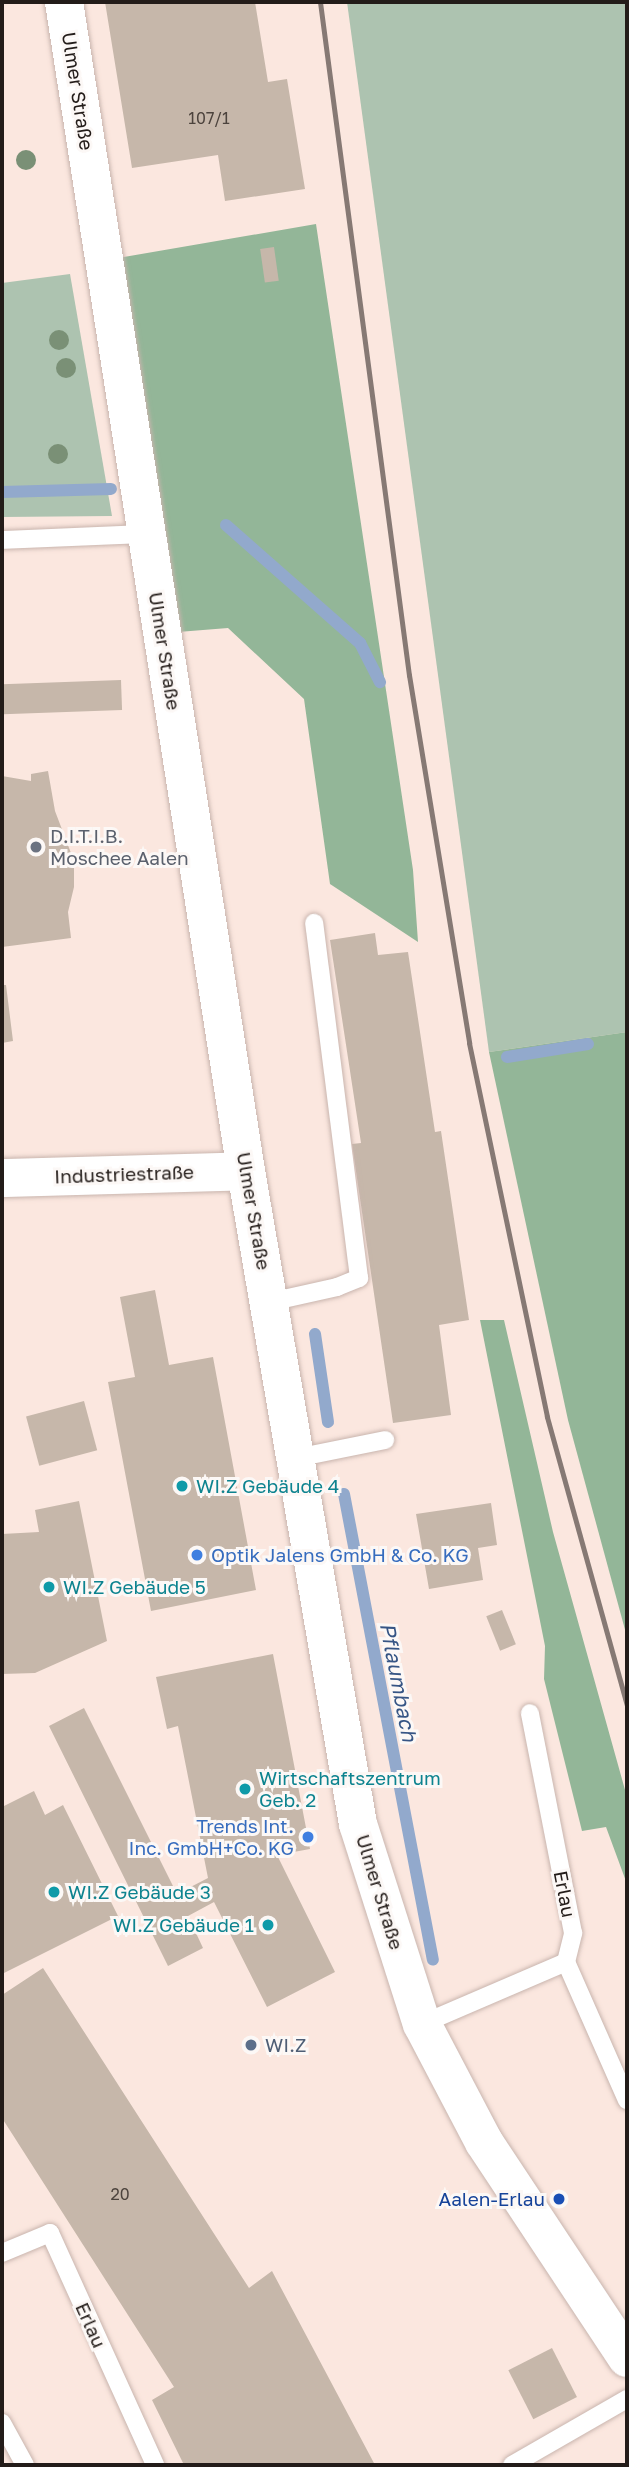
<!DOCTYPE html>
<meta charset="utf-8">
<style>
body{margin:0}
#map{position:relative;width:629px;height:2467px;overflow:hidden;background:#fbe7df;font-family:"Golos Text",sans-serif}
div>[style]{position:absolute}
.green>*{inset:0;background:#adc3b0}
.forest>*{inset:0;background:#93b698}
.stream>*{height:12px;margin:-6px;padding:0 6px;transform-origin:6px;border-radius:6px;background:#92a9cc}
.building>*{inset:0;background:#c6b7aa;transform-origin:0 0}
.roads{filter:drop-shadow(0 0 2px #c9b5ae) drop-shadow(0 0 2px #c9b5ae)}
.service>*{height:18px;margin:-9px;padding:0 9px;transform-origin:9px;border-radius:9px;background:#fff}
.tertiary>*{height:38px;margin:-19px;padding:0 19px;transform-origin:19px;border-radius:19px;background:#fff}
.rail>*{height:5px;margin:-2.5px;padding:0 2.5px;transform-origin:2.5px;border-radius:2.5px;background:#867974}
.trees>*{width:20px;height:20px;margin:-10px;border-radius:50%;background:#7a9076}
.dots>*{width:19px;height:19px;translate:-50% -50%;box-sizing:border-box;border:4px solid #fcf8f6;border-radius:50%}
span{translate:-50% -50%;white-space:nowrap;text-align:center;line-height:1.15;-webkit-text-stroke:6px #fcf8f6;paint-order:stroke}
.number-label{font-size:16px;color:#4c433d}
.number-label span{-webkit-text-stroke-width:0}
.street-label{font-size:19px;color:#231c19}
.worship-label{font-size:19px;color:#5b616d}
.left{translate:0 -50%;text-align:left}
.culture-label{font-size:19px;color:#0d838f}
.right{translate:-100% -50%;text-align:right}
.shop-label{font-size:19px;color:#366cbe}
.service-label{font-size:19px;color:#4e5e75}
.transit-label{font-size:19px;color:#164399}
.water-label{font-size:21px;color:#365585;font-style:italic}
.frame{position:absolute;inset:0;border:4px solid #231c19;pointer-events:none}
</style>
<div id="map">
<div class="green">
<i style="clip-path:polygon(347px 2px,627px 2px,627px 1032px,489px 1052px)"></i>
<i style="clip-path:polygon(70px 274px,112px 516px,2px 517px,2px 283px)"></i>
</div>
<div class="forest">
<i style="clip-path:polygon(316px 224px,413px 870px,418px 942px,330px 884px,304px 699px,228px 628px,178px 632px,118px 258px)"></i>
<i style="clip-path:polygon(627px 1032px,627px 1637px,568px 1420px,489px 1052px)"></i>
<i style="clip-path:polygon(480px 1320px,504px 1320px,553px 1532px,627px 1797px,627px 1884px,606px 1827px,582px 1831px,544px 1679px,545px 1646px)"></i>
</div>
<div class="stream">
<i style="left:2px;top:492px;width:109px;rotate:-1.6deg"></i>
<i style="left:226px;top:525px;width:179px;rotate:41.4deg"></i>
<i style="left:360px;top:643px;width:44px;rotate:62.9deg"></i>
<i style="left:507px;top:1057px;width:82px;rotate:-9.1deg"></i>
<i style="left:315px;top:1334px;width:89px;rotate:81.6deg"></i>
<i style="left:344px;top:1494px;width:474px;rotate:79.2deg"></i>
</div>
<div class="building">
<i style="clip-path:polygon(105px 2px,255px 2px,268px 82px,287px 79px,305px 189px,225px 201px,218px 155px,132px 168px)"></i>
<i style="left:274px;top:247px;width:34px;height:14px;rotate:82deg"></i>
<i style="left:121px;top:680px;width:30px;height:119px;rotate:88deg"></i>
<i style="clip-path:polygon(48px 771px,55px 811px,74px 861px,74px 887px,68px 912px,71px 938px,2px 947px,2px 776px,31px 781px,31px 774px)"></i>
<i style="clip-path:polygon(375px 933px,378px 955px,408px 952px,435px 1132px,441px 1131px,469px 1320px,439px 1325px,451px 1415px,393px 1423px,352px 1144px,361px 1143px,330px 940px)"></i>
<i style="clip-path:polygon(2px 985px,6px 985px,13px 1041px,2px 1043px)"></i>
<i style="clip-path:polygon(155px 1290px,169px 1365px,213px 1357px,256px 1590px,151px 1611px,108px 1382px,135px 1377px,120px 1297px)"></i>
<i style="left:84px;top:1401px;width:51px;height:60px;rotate:75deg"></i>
<i style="clip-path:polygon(79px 1501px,107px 1641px,35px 1673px,2px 1674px,2px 1534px,39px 1532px,35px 1510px)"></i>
<i style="clip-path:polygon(491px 1503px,497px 1545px,478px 1548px,483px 1580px,429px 1589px,416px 1514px)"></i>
<i style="left:502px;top:1610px;width:37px;height:17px;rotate:68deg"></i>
<i style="clip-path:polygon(273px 1654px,310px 1849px,277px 1855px,335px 1972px,267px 2007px,214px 1902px,188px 1916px,203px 1948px,168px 1966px,49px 1726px,84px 1708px,177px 1894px,208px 1878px,178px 1726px,167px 1729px,156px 1677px)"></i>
<i style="clip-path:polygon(34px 1791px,45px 1815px,63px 1805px,118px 1916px,2px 1974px,4px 1822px,2px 1807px)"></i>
<i style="clip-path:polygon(43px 1968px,249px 2288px,272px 2271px,375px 2465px,184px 2465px,152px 2400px,174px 2387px,2px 2118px,2px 1995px)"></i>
<i style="left:552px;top:2348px;width:55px;height:49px;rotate:63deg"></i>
</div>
<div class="roads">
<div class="service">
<i style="left:2px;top:540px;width:145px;rotate:-2.4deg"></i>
<i style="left:270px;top:1302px;width:69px;rotate:-12.6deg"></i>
<i style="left:337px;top:1287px;width:24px;rotate:-22deg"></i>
<i style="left:359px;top:1278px;width:358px;rotate:-97.2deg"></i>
<i style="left:296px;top:1458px;width:91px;rotate:-11.4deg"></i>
<i style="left:566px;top:1962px;width:151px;rotate:66.2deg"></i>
<i style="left:422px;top:2024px;width:157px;rotate:-23.3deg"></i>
<i style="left:566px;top:1962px;width:30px;rotate:-76deg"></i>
<i style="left:573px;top:1933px;width:224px;rotate:-101.1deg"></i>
<i style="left:2px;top:2253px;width:52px;rotate:-22.6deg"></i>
<i style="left:50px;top:2233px;width:255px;rotate:65.6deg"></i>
<i style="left:2px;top:2423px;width:48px;rotate:61.3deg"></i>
<i style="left:512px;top:2465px;width:133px;rotate:-29.9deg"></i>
</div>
<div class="tertiary">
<i style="left:64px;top:2px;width:1183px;rotate:81.15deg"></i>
<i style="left:246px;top:1171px;width:663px;rotate:80.27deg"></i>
<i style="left:358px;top:1824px;width:210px;rotate:72.3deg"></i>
<i style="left:422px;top:2024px;width:133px;rotate:62.3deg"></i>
<i style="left:484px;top:2142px;width:259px;rotate:56.5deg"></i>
<i style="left:2px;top:1178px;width:244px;rotate:-1.6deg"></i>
</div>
</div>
<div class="rail">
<i style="left:320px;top:2px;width:679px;rotate:82.47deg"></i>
<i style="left:409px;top:675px;width:373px;rotate:80.7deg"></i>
<i style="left:469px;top:1043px;width:382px;rotate:78.2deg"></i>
<i style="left:547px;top:1417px;width:300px;rotate:74.5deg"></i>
</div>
<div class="trees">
<i style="left:26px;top:160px"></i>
<i style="left:59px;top:340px"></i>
<i style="left:66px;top:368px"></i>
<i style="left:58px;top:454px"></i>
</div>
<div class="dots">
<i style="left:36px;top:847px;background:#6b7280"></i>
<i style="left:182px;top:1486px;background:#0f9aa8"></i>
<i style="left:197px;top:1555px;background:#3f7fe0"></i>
<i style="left:49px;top:1587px;background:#0f9aa8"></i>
<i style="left:245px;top:1789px;background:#0f9aa8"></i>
<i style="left:308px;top:1837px;background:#3f7fe0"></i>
<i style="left:54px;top:1892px;background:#0f9aa8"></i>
<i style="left:268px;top:1925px;background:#0f9aa8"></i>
<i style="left:251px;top:2045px;background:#5c6f8a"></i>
<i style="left:559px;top:2199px;background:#1a4fb4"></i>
</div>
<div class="number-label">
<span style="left:209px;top:118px">107/1</span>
<span style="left:120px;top:2194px">20</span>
</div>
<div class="street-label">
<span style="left:78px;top:91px;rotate:81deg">Ulmer Straße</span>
<span style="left:165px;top:651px;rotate:81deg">Ulmer Straße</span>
<span style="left:124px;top:1174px;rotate:-2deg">Industriestraße</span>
<span style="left:254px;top:1211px;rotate:80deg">Ulmer Straße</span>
<span style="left:380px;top:1892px;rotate:73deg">Ulmer Straße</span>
<span style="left:565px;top:1894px;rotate:79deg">Erlau</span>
<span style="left:91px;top:2325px;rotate:66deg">Erlau</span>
</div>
<div class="worship-label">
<span class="left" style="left:50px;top:847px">D.I.T.I.B.<br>Moschee Aalen</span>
</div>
<div class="culture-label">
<span class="left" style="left:196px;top:1486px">WI.Z Gebäude 4</span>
<span class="left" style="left:63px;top:1587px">WI.Z Gebäude 5</span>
<span class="left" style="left:259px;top:1789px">Wirtschaftszentrum<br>Geb. 2</span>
<span class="left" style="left:68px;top:1892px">WI.Z Gebäude 3</span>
<span class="right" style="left:254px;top:1925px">WI.Z Gebäude 1</span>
</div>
<div class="shop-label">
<span class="left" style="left:211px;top:1555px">Optik Jalens GmbH &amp; Co. KG</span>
<span class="right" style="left:294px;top:1837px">Trends Int.<br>Inc. GmbH+Co. KG</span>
</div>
<div class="service-label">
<span class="left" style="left:265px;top:2045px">WI.Z</span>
</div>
<div class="transit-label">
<span class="right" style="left:545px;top:2199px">Aalen-Erlau</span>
</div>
<div class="water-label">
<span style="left:399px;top:1682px;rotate:79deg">Pflaumbach</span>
</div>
<div class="frame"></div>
</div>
